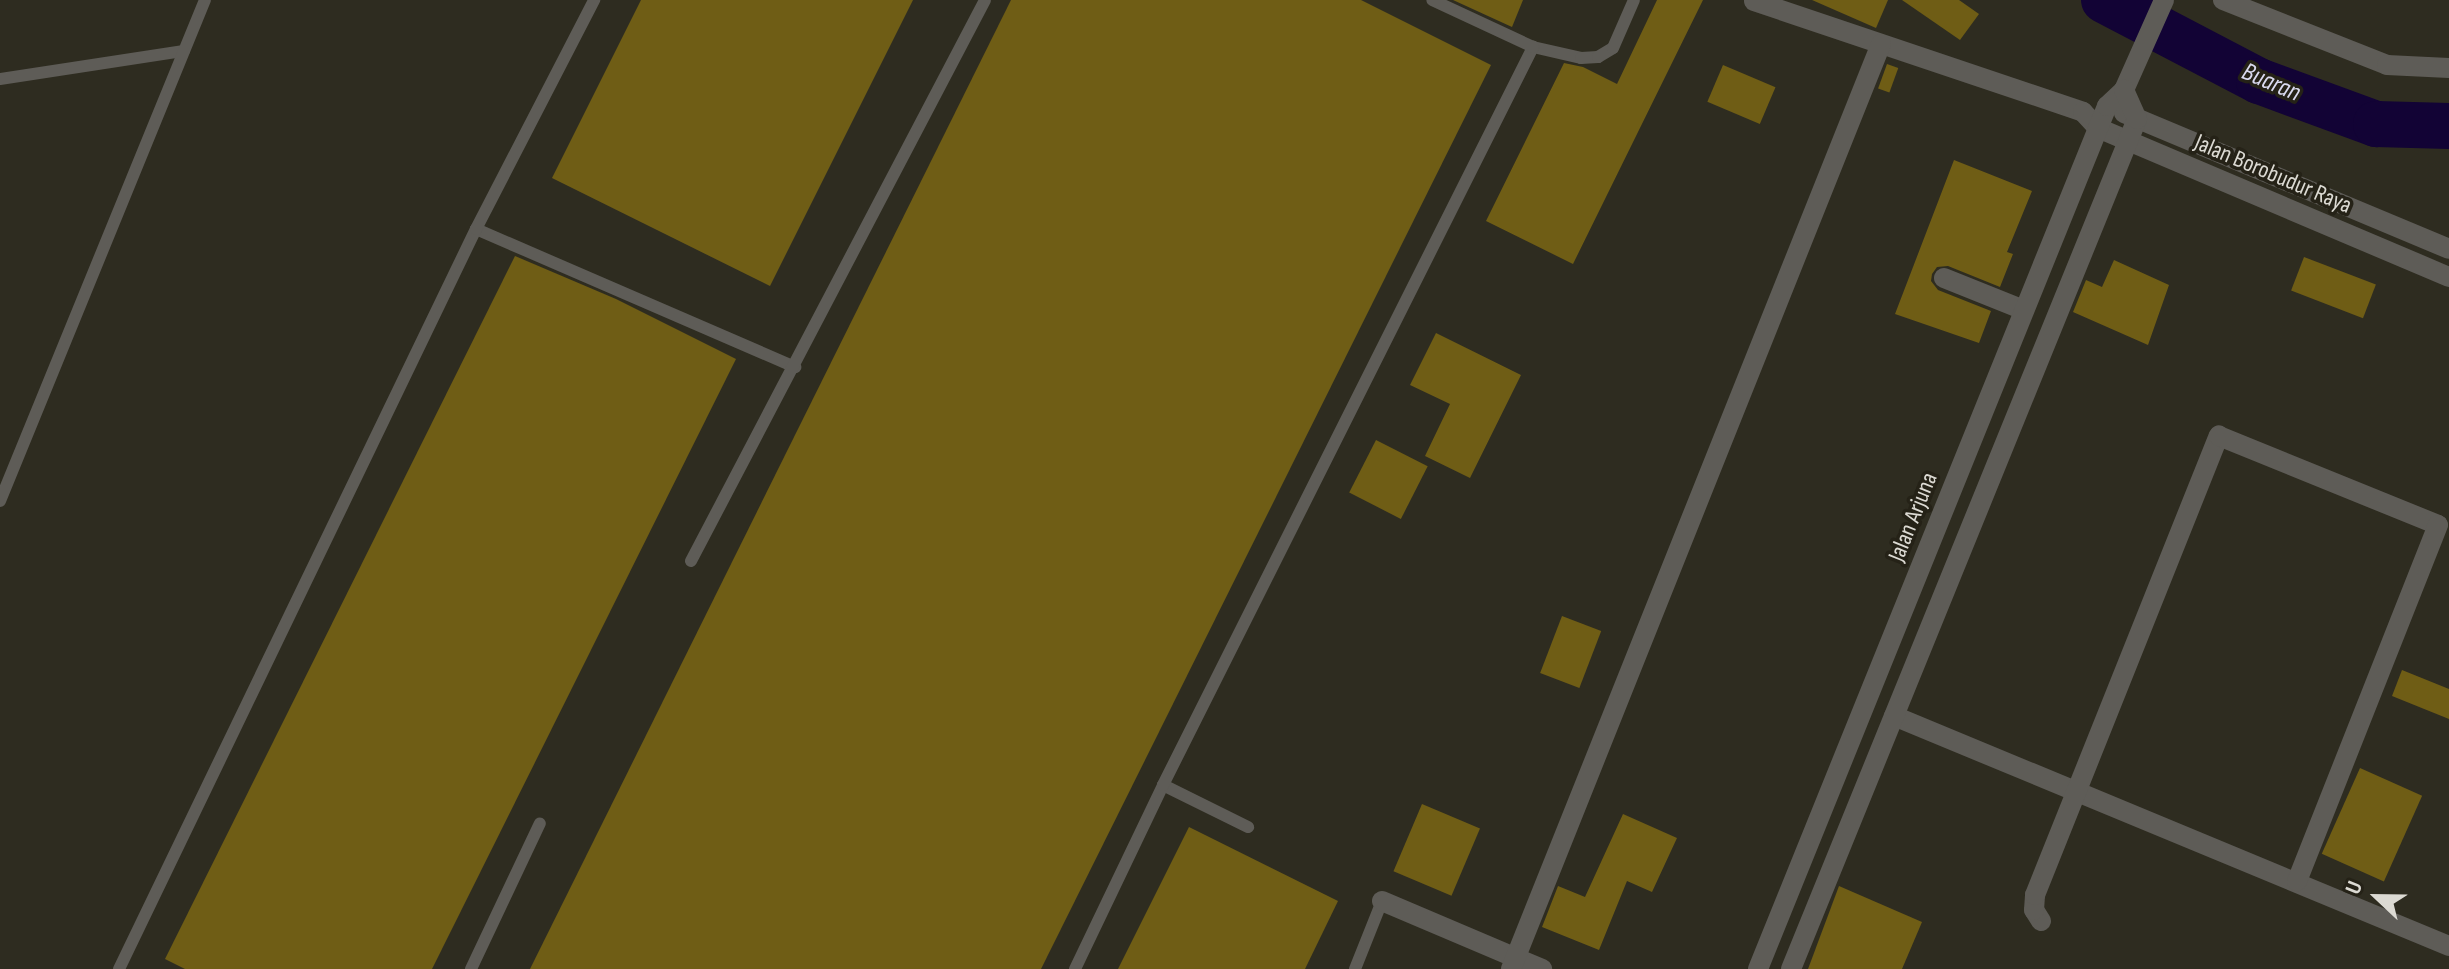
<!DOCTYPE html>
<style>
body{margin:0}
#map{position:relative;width:2449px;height:969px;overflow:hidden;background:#2e2c20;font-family:"Sofia Sans Condensed",sans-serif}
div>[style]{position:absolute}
.river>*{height:46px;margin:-23px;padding:0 23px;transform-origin:23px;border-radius:23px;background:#120335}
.building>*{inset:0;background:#6f5d15;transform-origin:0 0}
.lane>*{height:12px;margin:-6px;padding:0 6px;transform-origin:6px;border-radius:6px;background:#5e5c57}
.street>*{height:20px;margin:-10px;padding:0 10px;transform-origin:10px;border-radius:10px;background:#5e5c57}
span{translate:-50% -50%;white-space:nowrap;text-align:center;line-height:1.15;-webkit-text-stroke:7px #252217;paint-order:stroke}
.street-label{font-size:24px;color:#dcdad3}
.water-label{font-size:26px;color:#dadaef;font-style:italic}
.north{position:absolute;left:2337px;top:857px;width:80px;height:80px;-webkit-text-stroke:6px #252217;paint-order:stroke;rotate:292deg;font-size:22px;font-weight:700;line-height:32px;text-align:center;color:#dcdad3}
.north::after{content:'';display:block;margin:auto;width:28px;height:36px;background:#dcdad3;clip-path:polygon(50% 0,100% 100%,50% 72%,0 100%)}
</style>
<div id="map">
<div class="river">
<i style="left:2104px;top:0;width:175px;rotate:27.6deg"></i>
<i style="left:2259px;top:81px;width:125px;rotate:20.2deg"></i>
<i style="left:2376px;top:124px;width:73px;rotate:1.6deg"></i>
</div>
<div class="building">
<i style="clip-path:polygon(641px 0,913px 0,770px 286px,552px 178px)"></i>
<i style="clip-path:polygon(1011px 0,1361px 0,1491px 65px,1041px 969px,530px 969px)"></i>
<i style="clip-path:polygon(1453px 0,1523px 0,1512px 27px)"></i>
<i style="clip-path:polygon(1657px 0,1703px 0,1573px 264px,1486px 221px,1564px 63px,1583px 67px,1617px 84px)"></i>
<i style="clip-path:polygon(1812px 0,1888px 0,1876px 28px)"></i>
<i style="clip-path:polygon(1902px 0,1959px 0,1979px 14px,1960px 40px)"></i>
<i style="left:1887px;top:64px;width:12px;height:26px;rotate:20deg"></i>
<i style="left:1723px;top:65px;width:57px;height:40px;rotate:23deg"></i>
<i style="clip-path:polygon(1954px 160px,2032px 191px,2007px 252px,2013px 254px,2000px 287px,1948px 266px,1937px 267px,1932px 274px,1931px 281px,1938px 290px,1991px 311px,1979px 343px,1895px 314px)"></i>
<i style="clip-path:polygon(515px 256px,616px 299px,736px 359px,432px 969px,185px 969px,165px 959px)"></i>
<i style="left:2304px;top:257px;width:77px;height:36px;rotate:21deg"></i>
<i style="clip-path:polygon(2114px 260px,2169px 285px,2148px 345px,2073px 312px,2086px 280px,2102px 287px)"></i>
<i style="clip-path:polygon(1436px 333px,1521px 375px,1470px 478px,1425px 456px,1450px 404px,1410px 385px)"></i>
<i style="left:1376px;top:440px;width:58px;height:59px;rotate:27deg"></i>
<i style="left:1562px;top:616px;width:42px;height:61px;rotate:21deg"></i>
<i style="clip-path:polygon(2402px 670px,2449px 689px,2449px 719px,2392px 696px)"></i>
<i style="left:2360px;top:768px;width:68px;height:94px;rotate:24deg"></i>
<i style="left:1422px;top:804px;width:63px;height:73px;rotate:23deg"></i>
<i style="clip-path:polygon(1623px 814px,1677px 838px,1652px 892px,1627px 881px,1599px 950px,1542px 927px,1558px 886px,1585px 897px)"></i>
<i style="clip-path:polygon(1189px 827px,1338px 901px,1305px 969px,1118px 969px)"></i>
<i style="clip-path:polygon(1839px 886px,1922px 922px,1902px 969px,1808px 969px)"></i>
</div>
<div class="lane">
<i style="left:1533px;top:47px;width:49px;rotate:12.9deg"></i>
<i style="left:1581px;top:58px;width:17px;rotate:-3deg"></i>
<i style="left:1598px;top:57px;width:17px;rotate:-31deg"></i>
<i style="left:1613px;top:48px;width:52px;rotate:-66.4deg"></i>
<i style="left:0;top:79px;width:186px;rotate:-8.7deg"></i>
<i style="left:476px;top:229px;width:348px;rotate:23.4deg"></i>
<i style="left:0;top:501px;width:541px;rotate:-67.75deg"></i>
<i style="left:691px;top:561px;width:633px;rotate:-62.34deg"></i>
<i style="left:1163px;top:785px;width:95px;rotate:26.3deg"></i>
<i style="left:119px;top:969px;width:822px;rotate:-64.25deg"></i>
<i style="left:476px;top:229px;width:258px;rotate:-62.7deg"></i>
<i style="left:471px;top:969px;width:161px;rotate:-64.7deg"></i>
<i style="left:1075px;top:969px;width:204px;rotate:-64.4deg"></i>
<i style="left:1163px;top:785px;width:826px;rotate:-63.37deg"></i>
<i style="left:1533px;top:47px;width:111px;rotate:-155deg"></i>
<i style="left:1355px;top:969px;width:73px;rotate:-68.3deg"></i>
</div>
<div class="street">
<i style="left:2223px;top:0;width:176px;rotate:21.6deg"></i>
<i style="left:2387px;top:65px;width:62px;rotate:2.8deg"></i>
<i style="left:1754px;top:1px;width:347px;rotate:18.6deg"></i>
<i style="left:2083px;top:112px;width:22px;rotate:47deg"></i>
<i style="left:2098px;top:128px;width:381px;rotate:23deg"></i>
<i style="left:2124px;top:113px;width:352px;rotate:22.7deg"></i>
<i style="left:1944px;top:278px;width:86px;rotate:21.8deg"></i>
<i style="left:1894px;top:716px;width:601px;rotate:22.51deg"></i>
<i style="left:1382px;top:901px;width:174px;rotate:23deg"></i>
<i style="left:2041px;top:921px;width:13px;rotate:-122deg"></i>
<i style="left:2034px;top:910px;width:15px;rotate:-86deg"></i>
<i style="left:2035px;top:895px;width:495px;rotate:-68.2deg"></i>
<i style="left:2219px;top:436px;width:236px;rotate:22.1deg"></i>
<i style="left:2438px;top:525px;width:383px;rotate:111.6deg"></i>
<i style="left:1511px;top:969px;width:996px;rotate:-68.2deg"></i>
<i style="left:1758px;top:969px;width:931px;rotate:-67.98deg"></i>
<i style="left:2107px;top:106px;width:23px;rotate:-43deg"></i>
<i style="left:2124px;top:90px;width:98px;rotate:-66deg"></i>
<i style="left:1791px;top:969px;width:918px;rotate:-67.85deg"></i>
<i style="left:2137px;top:119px;width:32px;rotate:-114deg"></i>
</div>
<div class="street-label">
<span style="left:2273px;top:174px;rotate:23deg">Jalan Borobudur Raya</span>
<span style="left:1913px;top:517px;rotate:-68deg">Jalan Arjuna</span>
</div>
<div class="water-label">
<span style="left:2271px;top:83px;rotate:23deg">Buaran</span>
</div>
<div class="north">U</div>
</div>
